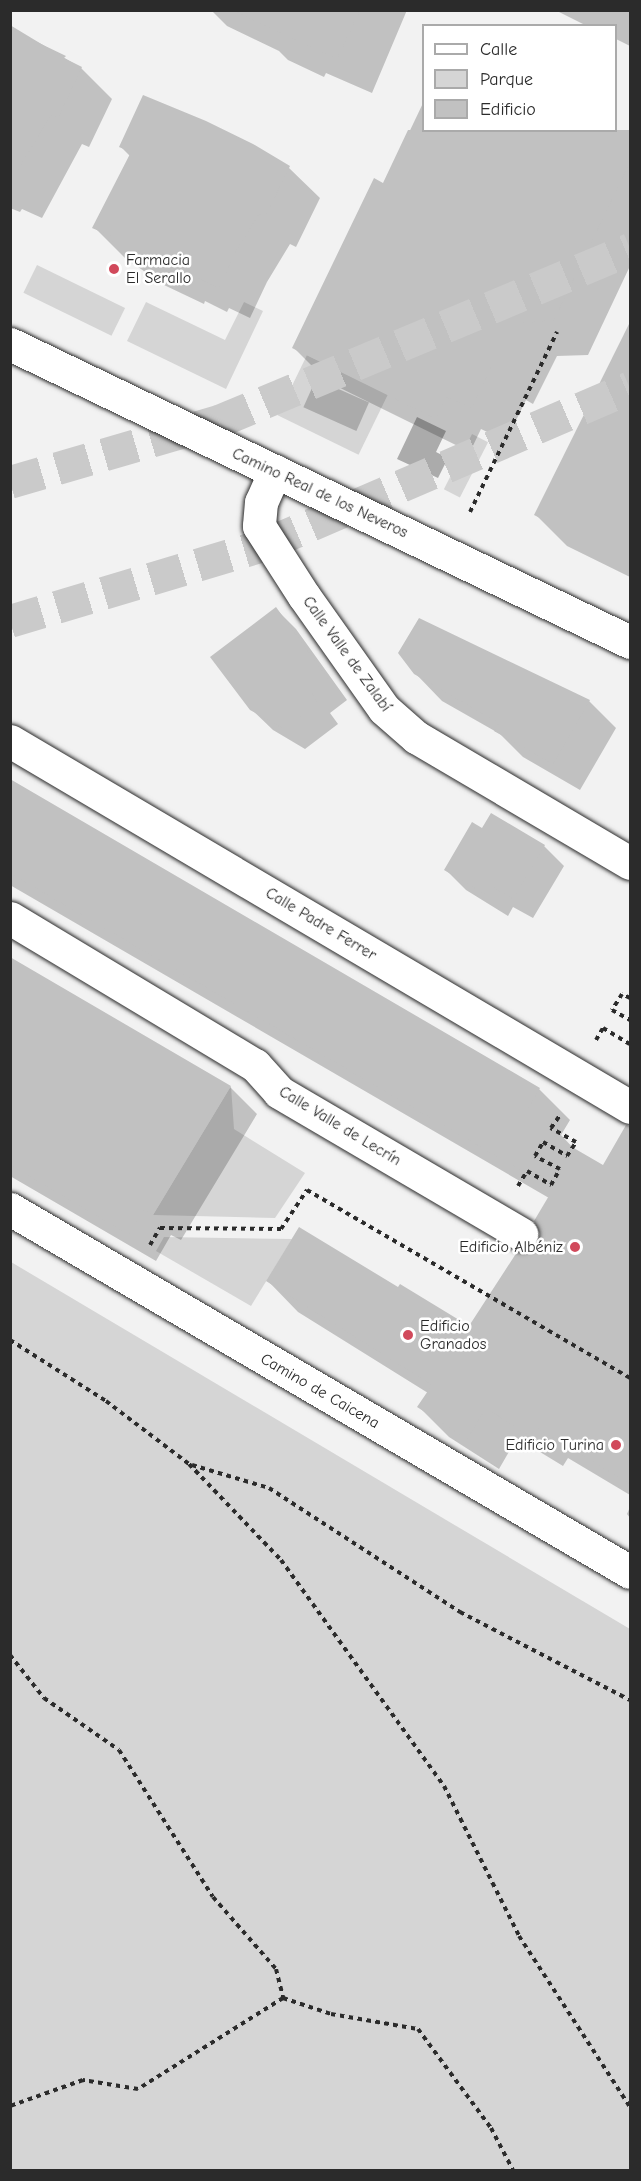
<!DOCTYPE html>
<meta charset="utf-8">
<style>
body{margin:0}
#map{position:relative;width:641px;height:2181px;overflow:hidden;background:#f2f2f2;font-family:"Comic Neue",sans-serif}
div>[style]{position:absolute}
.green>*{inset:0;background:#d5d5d5;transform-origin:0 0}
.water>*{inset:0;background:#ababab;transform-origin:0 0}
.shadow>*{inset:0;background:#0003}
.building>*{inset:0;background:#c1c1c1}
.motorway-tunnel>*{height:33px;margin-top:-16.5px;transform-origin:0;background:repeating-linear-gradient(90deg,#cacaca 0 33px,transparent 0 49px)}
.path>*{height:4px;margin-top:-2px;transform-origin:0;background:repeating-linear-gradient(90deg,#2b2b2b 0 4.5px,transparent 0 9px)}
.roads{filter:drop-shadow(0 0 2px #2b2b2b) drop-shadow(0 0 2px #2b2b2b)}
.minor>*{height:33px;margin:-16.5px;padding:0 16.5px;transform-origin:16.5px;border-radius:16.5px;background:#fff}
.tertiary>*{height:33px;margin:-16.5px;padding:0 16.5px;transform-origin:16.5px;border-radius:16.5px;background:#fff}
.dots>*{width:16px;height:16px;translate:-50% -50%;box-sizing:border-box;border:3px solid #fff;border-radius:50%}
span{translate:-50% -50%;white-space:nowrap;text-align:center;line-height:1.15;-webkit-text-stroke:5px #fff;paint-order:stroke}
.poi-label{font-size:16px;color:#2b2b2b}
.left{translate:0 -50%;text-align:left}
.right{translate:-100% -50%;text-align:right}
.street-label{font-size:16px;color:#2b2b2b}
.frame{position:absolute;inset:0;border:12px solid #2b2b2b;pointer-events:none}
.legend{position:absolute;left:422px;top:24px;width:195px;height:108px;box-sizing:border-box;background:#fff;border:2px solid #aaa;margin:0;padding:8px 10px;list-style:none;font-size:18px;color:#2b2b2b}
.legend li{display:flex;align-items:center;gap:12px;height:30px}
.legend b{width:30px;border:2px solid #aaa}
</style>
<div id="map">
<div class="green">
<i style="left:37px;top:265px;width:98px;height:31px;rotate:26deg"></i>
<i style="clip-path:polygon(146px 302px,225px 340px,244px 302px,263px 311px,226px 389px,127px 341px)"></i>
<i style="left:307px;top:355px;width:90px;height:67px;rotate:26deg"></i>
<i style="left:472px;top:434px;width:18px;height:62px;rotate:27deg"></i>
<i style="clip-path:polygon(231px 1086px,234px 1129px,305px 1173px,275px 1218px,153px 1215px)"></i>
<i style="clip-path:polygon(164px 1237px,292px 1239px,251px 1306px,156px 1251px)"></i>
<i style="clip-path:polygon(11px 1262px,630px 1629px,630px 2170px,11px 2170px)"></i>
</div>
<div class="water">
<i style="left:316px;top:379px;width:58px;height:31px;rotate:24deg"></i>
<i style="clip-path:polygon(417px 417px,446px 431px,436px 452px,448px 458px,438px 478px,397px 459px)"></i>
</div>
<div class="shadow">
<i style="clip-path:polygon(211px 10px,407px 10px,372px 93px,326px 73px,324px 77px,288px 60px,279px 51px,227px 26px)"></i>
<i style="clip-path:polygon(555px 10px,630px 10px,630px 46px,616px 39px,616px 26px,587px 26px)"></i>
<i style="clip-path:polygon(10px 25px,81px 68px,112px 99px,89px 147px,82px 144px,42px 218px,22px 209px,20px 212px,10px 208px)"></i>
<i style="clip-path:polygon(424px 101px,424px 130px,616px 130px,630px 137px,630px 266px,588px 355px,557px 356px,533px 404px,526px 400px,506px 441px,481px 429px,470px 452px,328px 382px,294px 348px,384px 185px)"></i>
<i style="clip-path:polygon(121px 147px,289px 168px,320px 198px,296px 247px,290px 244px,267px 282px,250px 318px,229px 308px,227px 312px,205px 301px,204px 304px,164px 285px,125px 258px,94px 227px,131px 157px)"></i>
<i style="clip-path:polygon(630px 327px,630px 577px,567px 546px,536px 515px)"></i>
<i style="clip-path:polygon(276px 609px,296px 629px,347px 700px,330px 713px,338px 724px,305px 749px,273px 730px,251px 709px)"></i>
<i style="clip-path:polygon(415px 673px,589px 701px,616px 728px,580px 790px,523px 757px,500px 734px,442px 701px)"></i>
<i style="clip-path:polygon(10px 781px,539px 1089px,570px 1120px,561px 1135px,577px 1152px,604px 1167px,621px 1136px,630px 1142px,630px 1495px,568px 1458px,563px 1466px,517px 1438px,499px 1469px,449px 1437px,419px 1407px,428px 1393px,298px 1312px,268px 1281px,399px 1289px,470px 1328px,538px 1245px,549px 1198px,10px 885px)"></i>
<i style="clip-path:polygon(483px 830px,544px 846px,564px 866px,533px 918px,513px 907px,508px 916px,466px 890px,446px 870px)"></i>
<i style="clip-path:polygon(10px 959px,230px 1087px,257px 1114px,181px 1240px,171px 1235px,156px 1261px,10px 1176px)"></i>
<i style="clip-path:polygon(630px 1507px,630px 1518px,627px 1514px)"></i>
</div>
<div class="building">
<i style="clip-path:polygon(232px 10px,360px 10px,337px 59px)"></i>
<i style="clip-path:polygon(10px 29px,66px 56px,64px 58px,82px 67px,58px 118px,51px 115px,10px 183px)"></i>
<i style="clip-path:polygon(143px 95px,206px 121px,253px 144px,290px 166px,265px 217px,259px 214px,236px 251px,219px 288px,198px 278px,196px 282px,174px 272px,173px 274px,132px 255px,133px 252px,111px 241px,113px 237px,92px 228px,131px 152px,119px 147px)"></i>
<i style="clip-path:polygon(408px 130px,630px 130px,630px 162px,554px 320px,523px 323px,499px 371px,491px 367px,472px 408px,446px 397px,436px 419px,292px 348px,374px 178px,383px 183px)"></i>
<i style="clip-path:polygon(630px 322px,630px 563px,534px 515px)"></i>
<i style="clip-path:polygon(276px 607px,328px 679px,311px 692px,318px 703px,284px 729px,250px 710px,210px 657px)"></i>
<i style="clip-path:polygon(419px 618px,590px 700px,553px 764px,494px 731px,499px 723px,414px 674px,398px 653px)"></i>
<i style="clip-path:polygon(10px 779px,540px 1088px,528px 1109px,546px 1119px,541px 1129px,603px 1165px,626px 1125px,630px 1126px,630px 1484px,537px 1428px,531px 1437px,486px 1408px,467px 1439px,417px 1407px,432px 1385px,266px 1281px,299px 1227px,398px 1287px,400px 1284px,469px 1326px,517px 1252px,530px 1251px,537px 1244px,540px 1234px,534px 1221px,553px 1189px,10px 873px)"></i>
<i style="clip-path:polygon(491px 813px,545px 845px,513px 899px,493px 887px,488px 896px,444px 870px,472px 822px,482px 828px)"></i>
<i style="clip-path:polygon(10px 957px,231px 1086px,153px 1215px,144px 1209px,129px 1235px,10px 1165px)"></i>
</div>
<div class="motorway-tunnel">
<i style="left:10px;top:482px;width:218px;rotate:-16.3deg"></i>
<i style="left:219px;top:421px;width:446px;rotate:-22.7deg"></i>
<i style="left:10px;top:621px;width:267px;rotate:-16.7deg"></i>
<i style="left:266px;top:544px;width:396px;rotate:-23.3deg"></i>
</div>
<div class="path">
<i style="left:470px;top:512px;width:200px;rotate:-64.2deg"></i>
<i style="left:630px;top:998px;width:9px;rotate:-153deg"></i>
<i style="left:622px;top:994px;width:19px;rotate:122deg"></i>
<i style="left:612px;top:1010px;width:21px;rotate:29deg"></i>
<i style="left:596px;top:1040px;width:14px;rotate:-60deg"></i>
<i style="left:603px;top:1028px;width:31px;rotate:31deg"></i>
<i style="left:518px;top:1186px;width:17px;rotate:-59deg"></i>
<i style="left:527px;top:1171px;width:28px;rotate:30deg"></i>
<i style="left:551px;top:1185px;width:18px;rotate:-61deg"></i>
<i style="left:560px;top:1169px;width:28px;rotate:-153deg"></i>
<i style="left:535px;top:1156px;width:16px;rotate:-60deg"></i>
<i style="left:543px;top:1142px;width:28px;rotate:30deg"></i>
<i style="left:567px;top:1156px;width:17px;rotate:-57deg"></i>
<i style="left:576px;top:1142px;width:29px;rotate:-151deg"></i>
<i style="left:551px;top:1128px;width:16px;rotate:-55deg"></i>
<i style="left:150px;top:1245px;width:20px;rotate:-60deg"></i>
<i style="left:160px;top:1228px;width:121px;rotate:0.5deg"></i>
<i style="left:281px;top:1229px;width:47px;rotate:-56.3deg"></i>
<i style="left:307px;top:1190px;width:374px;rotate:30.2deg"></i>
<i style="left:10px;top:1340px;width:114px;rotate:32.4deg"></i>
<i style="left:106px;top:1401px;width:104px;rotate:37.2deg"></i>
<i style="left:189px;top:1464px;width:133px;rotate:46.2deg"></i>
<i style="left:281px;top:1560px;width:279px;rotate:54.2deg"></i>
<i style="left:444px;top:1786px;width:168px;rotate:63.4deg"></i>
<i style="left:519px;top:1936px;width:204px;rotate:57deg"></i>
<i style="left:192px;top:1465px;width:80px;rotate:16.6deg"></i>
<i style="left:269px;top:1488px;width:228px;rotate:33deg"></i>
<i style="left:460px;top:1612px;width:191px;rotate:27.4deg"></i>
<i style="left:10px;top:1655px;width:55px;rotate:51.7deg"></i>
<i style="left:44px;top:1698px;width:91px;rotate:34.7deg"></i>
<i style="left:119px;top:1750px;width:174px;rotate:57.4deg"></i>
<i style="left:213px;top:1897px;width:96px;rotate:48.8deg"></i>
<i style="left:276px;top:1969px;width:30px;rotate:76deg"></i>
<i style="left:283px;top:1998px;width:171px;rotate:147.9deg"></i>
<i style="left:138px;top:2089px;width:56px;rotate:-170.7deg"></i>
<i style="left:83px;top:2080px;width:77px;rotate:160.4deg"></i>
<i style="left:283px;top:1998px;width:51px;rotate:18.4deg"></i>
<i style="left:331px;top:2014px;width:88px;rotate:9.8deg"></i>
<i style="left:418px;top:2029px;width:123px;rotate:53.6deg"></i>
<i style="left:491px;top:2128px;width:47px;rotate:62.4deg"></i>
</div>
<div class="roads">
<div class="minor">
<i style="left:275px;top:471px;width:34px;rotate:114deg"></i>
<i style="left:261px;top:502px;width:24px;rotate:95deg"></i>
<i style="left:259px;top:526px;width:83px;rotate:57.3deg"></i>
<i style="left:304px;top:596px;width:138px;rotate:54.7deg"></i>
<i style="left:384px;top:709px;width:43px;rotate:41.2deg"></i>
<i style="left:416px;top:737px;width:248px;rotate:30.5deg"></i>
<i style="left:10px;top:741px;width:720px;rotate:30.55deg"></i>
<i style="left:10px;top:918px;width:286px;rotate:31deg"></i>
<i style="left:255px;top:1065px;width:36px;rotate:48deg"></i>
<i style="left:279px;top:1092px;width:281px;rotate:30.4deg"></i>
</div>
<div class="tertiary">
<i style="left:10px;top:344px;width:688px;rotate:25.67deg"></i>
<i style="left:10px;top:1209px;width:718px;rotate:30.35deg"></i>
</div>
</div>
<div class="dots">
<i style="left:114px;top:269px;background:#d1495b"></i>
<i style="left:575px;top:1247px;background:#d1495b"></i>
<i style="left:408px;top:1335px;background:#d1495b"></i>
<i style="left:616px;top:1445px;background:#d1495b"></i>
</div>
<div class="poi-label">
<span class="left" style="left:126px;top:269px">Farmacia<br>El Serallo</span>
<span class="right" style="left:563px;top:1247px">Edificio Albéniz</span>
<span class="left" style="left:420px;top:1335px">Edificio<br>Granados</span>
<span class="right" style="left:604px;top:1445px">Edificio Turina</span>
</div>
<div class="street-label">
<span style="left:320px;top:493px;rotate:25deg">Camino Real de los Neveros</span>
<span style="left:347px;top:654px;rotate:54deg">Calle Valle de Zalabí</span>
<span style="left:321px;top:924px;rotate:31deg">Calle Padre Ferrer</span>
<span style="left:340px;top:1126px;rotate:31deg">Calle Valle de Lecrín</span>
<span style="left:320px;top:1391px;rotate:30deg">Camino de Caicena</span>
</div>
<div class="frame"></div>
<ul class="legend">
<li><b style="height:8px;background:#fff"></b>Calle</li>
<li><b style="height:16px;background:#d5d5d5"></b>Parque</li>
<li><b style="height:16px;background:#c1c1c1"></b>Edificio</li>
</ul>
</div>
